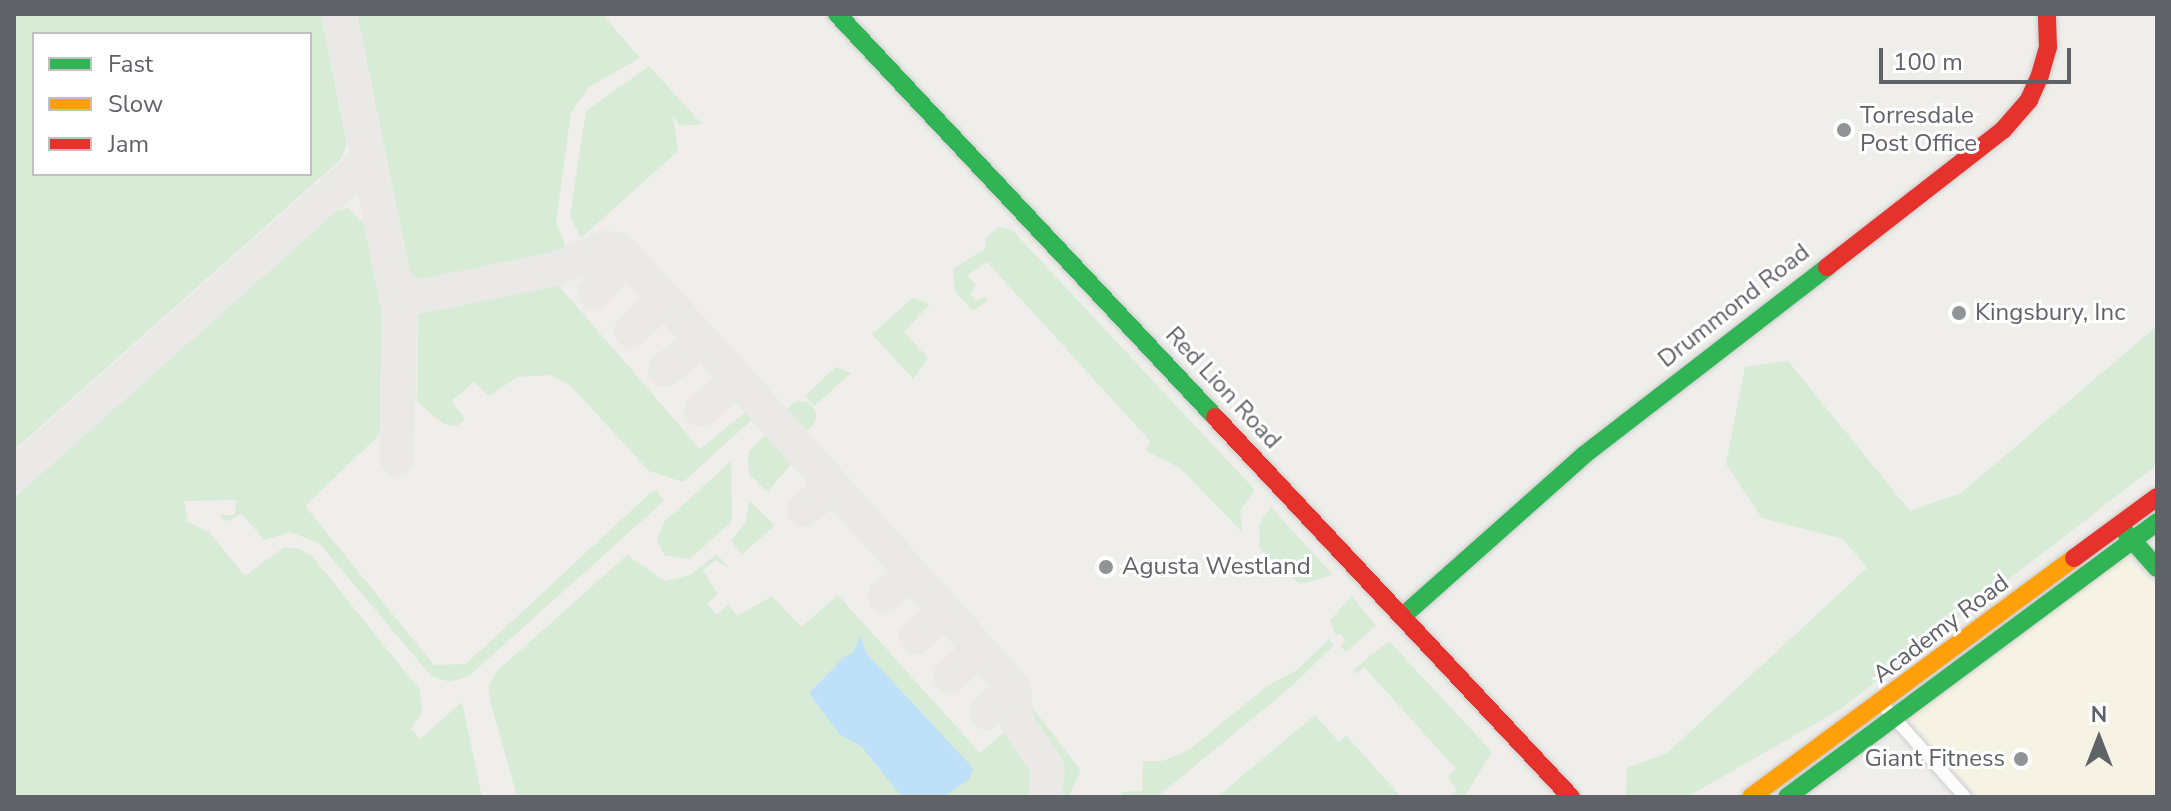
<!DOCTYPE html>
<style>
body{margin:0}
#map{position:relative;width:2171px;height:811px;overflow:hidden;background:#efeeea;font-family:"Nunito Sans",sans-serif}
div>[style]{position:absolute}
.commercial>*{inset:0;background:#f7f3e4}
.green>*{inset:0;background:#d8ebd6}
.round{border-radius:50%}
.water>*{inset:0;background:#bfe0f9}
.taxiway>*{height:34px;margin:-17px;padding:0 17px;transform-origin:17px;border-radius:17px;background:#eae9e7}
.roads{filter:drop-shadow(0 0 2px #cbcccc) drop-shadow(0 0 2px #cbcccc)}
.street>*{height:12px;margin:-6px;padding:0 6px;transform-origin:6px;border-radius:6px;background:#fdfcfc}
.fast>*{height:18px;margin:-9px;padding:0 9px;transform-origin:9px;border-radius:9px;background:#30b455}
.slow>*{height:18px;margin:-9px;padding:0 9px;transform-origin:9px;border-radius:9px;background:#ff9f0a}
.jam>*{height:18px;margin:-9px;padding:0 9px;transform-origin:9px;border-radius:9px;background:#e5322d}
.dots>*{width:22px;height:22px;translate:-50% -50%;box-sizing:border-box;border:4px solid #fff;border-radius:50%}
span{translate:-50% -50%;white-space:nowrap;text-align:center;line-height:1.15;-webkit-text-stroke:6px #fff;paint-order:stroke}
.poi-label{font-size:24px;color:#5f6368}
.left{translate:0 -50%;text-align:left}
.right{translate:-100% -50%;text-align:right}
.street-label{font-size:24px;color:#5f6368}
.frame{position:absolute;inset:0;border:16px solid #5f6368;pointer-events:none}
.legend{position:absolute;left:32px;top:32px;width:280px;height:144px;box-sizing:border-box;background:#fff;border:2px solid #bfc1c3;margin:0;padding:10px 14px;list-style:none;font-size:24px;color:#5f6368}
.legend li{display:flex;align-items:center;gap:16px;height:40px}
.legend b{width:40px;border:2px solid #bfc1c3}
.north{position:absolute;left:2059px;top:699px;width:80px;height:80px;-webkit-text-stroke:6px #fff;paint-order:stroke;rotate:0deg;font-size:22px;font-weight:700;line-height:32px;text-align:center;color:#5f6368}
.north::after{content:'';display:block;margin:auto;width:28px;height:36px;background:#5f6368;clip-path:polygon(50% 0,100% 100%,50% 72%,0 100%)}
.scale{position:absolute;left:1879px;top:48px;width:192px;height:36px;box-sizing:border-box;border:4px solid #5f6368;border-top:0;padding-left:10px;font-size:24px;line-height:28px;white-space:nowrap;color:#5f6368;-webkit-text-stroke:6px #fff;paint-order:stroke}
</style>
<div id="map">
<div class="commercial">
<i style="clip-path:polygon(2126px 554px,2157px 589px,2157px 797px,1978px 797px,1908px 717px)"></i>
</div>
<div class="green">
<i style="clip-path:polygon(evenodd,14px 14px,321px 14px,347px 144px,340px 160px,14px 450px,14px 14px,34px 34px,310px 34px,310px 174px,34px 174px,34px 34px)"></i>
<i style="clip-path:polygon(357px 14px,602px 14px,640px 58px,589px 87px,571px 112px,556px 222px,567px 251px,552px 260px,430px 286px,418px 283px,410px 273px)"></i>
<i style="clip-path:polygon(649px 66px,702px 124px,680px 126px,673px 116px,678px 151px,581px 238px,570px 216px,586px 111px)"></i>
<i style="clip-path:polygon(348px 208px,364px 224px,382px 313px,380px 434px,305px 506px,434px 665px,466px 664px,651px 492px,656px 490px,664px 501px,469px 676px,450px 682px,431px 676px,319px 543px,290px 532px,264px 540px,241px 513px,229px 521px,224px 520px,219px 515px,235px 515px,236px 500px,184px 501px,188px 522px,209px 532px,245px 576px,284px 547px,300px 549px,313px 557px,420px 690px,422px 712px,411px 729px,420px 739px,462px 702px,482px 797px,14px 797px,14px 498px,336px 211px)"></i>
<i style="clip-path:polygon(998px 227px,1012px 230px,1255px 490px,1240px 511px,1242px 532px,1180px 468px,1146px 451px,1150px 441px,987px 262px,967px 276px,976px 285px,970px 294px,977px 301px,985px 296px,987px 301px,973px 311px,955px 291px,953px 269px,986px 248px,985px 239px)"></i>
<i style="clip-path:polygon(553px 279px,700px 449px,748px 410px,755px 417px,683px 482px,649px 471px,571px 386px,550px 375px,517px 377px,489px 396px,474px 382px,451px 401px,465px 419px,457px 426px,444px 424px,417px 402px,418px 305px)"></i>
<i style="clip-path:polygon(913px 298px,930px 304px,904px 332px,928px 358px,913px 379px,872px 334px)"></i>
<i style="clip-path:polygon(2157px 326px,2157px 465px,1839px 710px,1687px 797px,1626px 796px,1627px 768px,1667px 753px,1867px 568px,1843px 539px,1762px 518px,1726px 464px,1745px 367px,1788px 361px,1910px 511px,1961px 493px)"></i>
<i style="clip-path:polygon(836px 367px,851px 373px,814px 406px,805px 396px)"></i>
<i class="round" style="left:786px;top:401px;width:30px;height:30px"></i>
<i style="clip-path:polygon(769px 430px,794px 461px,767px 492px,749px 474px,748px 453px)"></i>
<i style="clip-path:polygon(731px 461px,732px 521px,690px 559px,665px 556px,657px 541px,664px 522px)"></i>
<i style="clip-path:polygon(749px 500px,775px 526px,742px 554px,731px 541px,746px 522px)"></i>
<i style="clip-path:polygon(1271px 507px,1332px 574px,1329px 576px,1300px 584px,1260px 549px,1259px 524px)"></i>
<i style="clip-path:polygon(717px 554px,728px 567px,715px 560px,703px 570px,718px 594px,707px 604px,717px 615px,728px 605px,737px 616px,772px 596px,801px 627px,838px 595px,980px 753px,1010px 727px,1038px 760px,1042px 780px,1037px 797px,517px 797px,491px 704px,488px 686px,496px 672px,627px 555px,665px 581px,690px 575px)"></i>
<i style="clip-path:polygon(1352px 596px,1376px 626px,1346px 652px,1340px 646px,1346px 640px,1340px 633px,1336px 636px,1330px 620px)"></i>
<i style="clip-path:polygon(1329px 639px,1334px 645px,1292px 686px,1157px 797px,1126px 797px,1120px 792px,1142px 791px,1143px 761px,1162px 761px,1189px 750px,1267px 686px,1297px 670px)"></i>
<i style="clip-path:polygon(1389px 641px,1492px 752px,1464px 797px,1449px 797px,1457px 790px,1447px 777px,1456px 769px,1364px 667px,1357px 674px,1353px 670px)"></i>
<i style="clip-path:polygon(1032px 707px,1081px 771px,1068px 797px,1053px 797px,1055px 760px,1022px 716px)"></i>
<i style="clip-path:polygon(1315px 715px,1339px 742px,1346px 735px,1401px 797px,1217px 797px)"></i>
</div>
<div class="water">
<i style="clip-path:polygon(861px 636px,866px 653px,973px 768px,969px 779px,944px 797px,902px 797px,861px 746px,840px 735px,809px 693px,846px 655px,852px 654px)"></i>
</div>
<div class="taxiway">
<i style="left:339px;top:14px;width:305px;rotate:78.5deg"></i>
<i style="left:400px;top:313px;width:146px;rotate:91.2deg"></i>
<i style="left:582px;top:258px;width:28px;rotate:4deg"></i>
<i style="left:610px;top:260px;width:9px;rotate:49deg"></i>
<i style="left:616px;top:267px;width:33px;rotate:130deg"></i>
<i style="left:393px;top:278px;width:28px;rotate:45deg"></i>
<i style="left:413px;top:298px;width:145px;rotate:-11.5deg"></i>
<i style="left:555px;top:269px;width:54px;rotate:-22.8deg"></i>
<i style="left:605px;top:248px;width:14px;rotate:4deg"></i>
<i style="left:619px;top:249px;width:166px;rotate:47.7deg"></i>
<i style="left:731px;top:372px;width:13px;rotate:90deg"></i>
<i style="left:731px;top:385px;width:39px;rotate:140deg"></i>
<i style="left:631px;top:331px;width:40px;rotate:-43deg"></i>
<i style="left:660px;top:304px;width:11px;rotate:-95deg"></i>
<i style="left:665px;top:370px;width:38px;rotate:-40deg"></i>
<i style="left:694px;top:346px;width:14px;rotate:-86deg"></i>
<i style="left:731px;top:372px;width:414px;rotate:48.1deg"></i>
<i style="left:1007px;top:680px;width:13px;rotate:90deg"></i>
<i style="left:1007px;top:693px;width:29px;rotate:136deg"></i>
<i style="left:14px;top:475px;width:443px;rotate:-41.6deg"></i>
<i style="left:345px;top:181px;width:25px;rotate:-43deg"></i>
<i style="left:363px;top:164px;width:18px;rotate:-77deg"></i>
<i style="left:804px;top:510px;width:26px;rotate:-40deg"></i>
<i style="left:824px;top:493px;width:15px;rotate:-86deg"></i>
<i style="left:885px;top:596px;width:24px;rotate:-42deg"></i>
<i style="left:903px;top:580px;width:15px;rotate:-90deg"></i>
<i style="left:916px;top:637px;width:28px;rotate:-42deg"></i>
<i style="left:937px;top:618px;width:14px;rotate:-86deg"></i>
<i style="left:950px;top:676px;width:29px;rotate:-41deg"></i>
<i style="left:972px;top:657px;width:15px;rotate:-90deg"></i>
<i style="left:1007px;top:680px;width:12px;rotate:55deg"></i>
<i style="left:1014px;top:690px;width:32px;rotate:85deg"></i>
<i style="left:1017px;top:722px;width:55px;rotate:56deg"></i>
<i style="left:1048px;top:768px;width:29px;rotate:96deg"></i>
</div>
<div class="roads">
<div class="street">
<i style="left:1882px;top:704px;width:125px;rotate:48.3deg"></i>
</div>
<div class="fast">
<i style="left:837px;top:14px;width:553px;rotate:46.83deg"></i>
<i style="left:2126px;top:533px;width:47px;rotate:48.5deg"></i>
<i style="left:1404px;top:615px;width:241px;rotate:-41.6deg"></i>
<i style="left:1584px;top:455px;width:307px;rotate:-37.7deg"></i>
<i style="left:1787px;top:797px;width:461px;rotate:-36.6deg"></i>
</div>
<div class="slow">
<i style="left:1751px;top:797px;width:402px;rotate:-36.5deg"></i>
</div>
<div class="jam">
<i style="left:1827px;top:267px;width:223px;rotate:-37.9deg"></i>
<i style="left:2003px;top:130px;width:40px;rotate:-49deg"></i>
<i style="left:2029px;top:100px;width:27px;rotate:-66deg"></i>
<i style="left:2040px;top:75px;width:29px;rotate:-74deg"></i>
<i style="left:2048px;top:47px;width:33px;rotate:-92deg"></i>
<i style="left:1215px;top:417px;width:521px;rotate:46.87deg"></i>
<i style="left:2074px;top:558px;width:103px;rotate:-36.3deg"></i>
</div>
</div>
<div class="dots">
<i style="left:1844px;top:130px;background:#919496"></i>
<i style="left:1959px;top:313px;background:#919496"></i>
<i style="left:1106px;top:567px;background:#919496"></i>
<i style="left:2021px;top:759px;background:#919496"></i>
</div>
<div class="poi-label">
<span class="left" style="left:1860px;top:130px">Torresdale<br>Post Office</span>
<span class="left" style="left:1975px;top:313px">Kingsbury, Inc</span>
<span class="left" style="left:1122px;top:567px">Agusta Westland</span>
<span class="right" style="left:2005px;top:759px">Giant Fitness</span>
</div>
<div class="street-label">
<span style="left:1734px;top:306px;rotate:-38deg">Drummond Road</span>
<span style="left:1223px;top:388px;rotate:47deg">Red Lion Road</span>
<span style="left:1941px;top:629px;rotate:-37deg">Academy Road</span>
</div>
<div class="frame"></div>
<ul class="legend">
<li><b style="height:10px;background:#30b455"></b>Fast</li>
<li><b style="height:10px;background:#ff9f0a"></b>Slow</li>
<li><b style="height:10px;background:#e5322d"></b>Jam</li>
</ul>
<div class="north">N</div>
<div class="scale">100 m</div>
</div>
